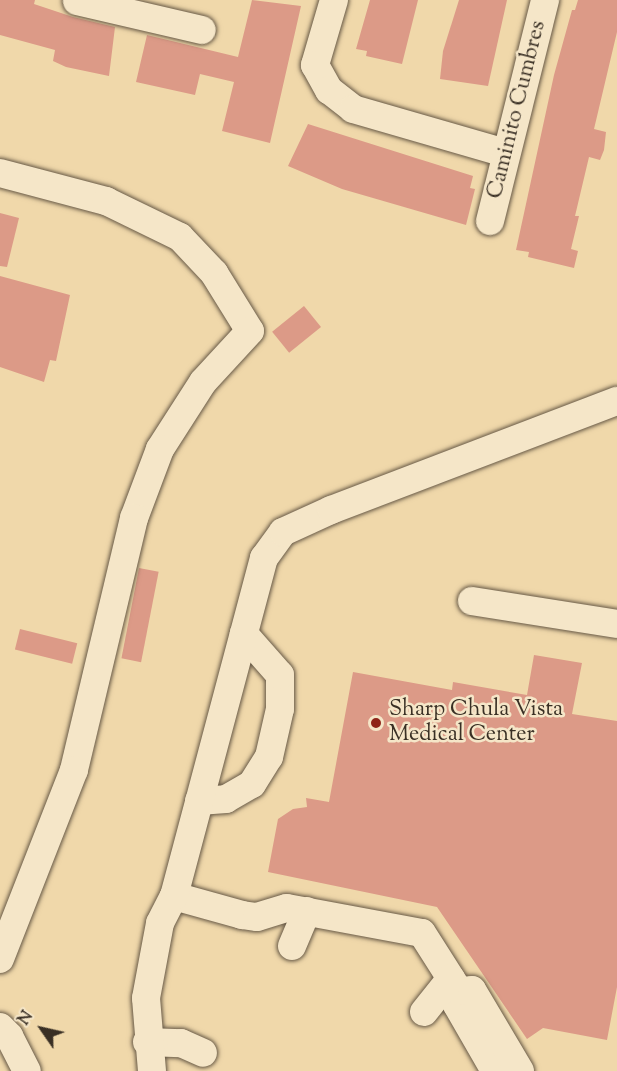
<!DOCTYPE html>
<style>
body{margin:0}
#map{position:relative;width:617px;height:1071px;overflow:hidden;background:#f0d8aa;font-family:"Sorts Mill Goudy",serif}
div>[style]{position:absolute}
.building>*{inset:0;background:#dc9a87;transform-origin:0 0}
.roads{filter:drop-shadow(0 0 2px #675946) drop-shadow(0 0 2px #675946)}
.minor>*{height:28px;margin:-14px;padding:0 14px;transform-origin:14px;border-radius:14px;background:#f5e6c8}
.dots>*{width:16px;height:16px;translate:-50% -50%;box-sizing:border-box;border:3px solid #f5e6c8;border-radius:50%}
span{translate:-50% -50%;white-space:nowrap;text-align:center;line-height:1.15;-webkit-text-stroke:5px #f5e6c8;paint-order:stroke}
.street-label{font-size:22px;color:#392f24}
.poi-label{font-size:22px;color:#392f24}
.left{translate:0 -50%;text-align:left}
.north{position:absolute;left:12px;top:999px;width:60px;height:60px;-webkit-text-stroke:4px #f5e6c8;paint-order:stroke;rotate:304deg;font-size:16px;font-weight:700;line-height:24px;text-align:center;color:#392f24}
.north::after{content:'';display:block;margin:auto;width:21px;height:27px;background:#392f24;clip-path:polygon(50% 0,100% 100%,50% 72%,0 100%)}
</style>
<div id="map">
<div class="building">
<i style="clip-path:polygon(0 0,35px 0,34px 4px,73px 17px,115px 27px,109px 76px,66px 67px,53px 61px,55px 50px,0 35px)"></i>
<i style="clip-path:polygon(252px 0,301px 6px,270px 143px,222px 131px,234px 82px,200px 74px,195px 95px,136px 82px,147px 35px,238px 57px)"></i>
<i style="clip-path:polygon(370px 0,418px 0,402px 64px,366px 56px,367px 51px,356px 49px)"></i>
<i style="clip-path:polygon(459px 0,507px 0,488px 86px,440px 79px,443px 51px)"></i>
<i style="clip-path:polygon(578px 0,617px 0,617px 32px,594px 129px,606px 132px,604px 150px,600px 160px,589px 157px,575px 216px,579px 216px,571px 249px,578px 251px,574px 268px,528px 257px,529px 252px,516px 250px,554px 75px,572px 10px,575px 10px)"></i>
<i style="clip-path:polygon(308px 124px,473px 176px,470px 188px,475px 189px,466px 225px,342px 189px,288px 166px)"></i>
<i style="clip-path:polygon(0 213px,19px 218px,7px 267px,0 266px)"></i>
<i style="clip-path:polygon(0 276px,70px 295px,56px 361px,50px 360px,44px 382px,0 367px)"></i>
<i style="left:304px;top:306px;width:27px;height:41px;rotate:51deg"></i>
<i style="left:139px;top:568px;width:20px;height:92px;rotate:11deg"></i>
<i style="left:20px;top:629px;width:59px;height:21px;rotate:14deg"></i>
<i style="clip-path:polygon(534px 655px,582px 663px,572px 714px,617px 721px,617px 987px,607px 1040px,543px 1028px,527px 1039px,437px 907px,268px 872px,278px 819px,293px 809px,307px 807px,306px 798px,329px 802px,353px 672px,452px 690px,453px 682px,527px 695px)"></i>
</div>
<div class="roads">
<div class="minor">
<i style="left:334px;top:0;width:68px;rotate:106.3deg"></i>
<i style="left:315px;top:65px;width:29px;rotate:61deg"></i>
<i style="left:329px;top:90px;width:31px;rotate:38deg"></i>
<i style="left:353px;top:109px;width:158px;rotate:16.1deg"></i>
<i style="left:77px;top:1px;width:128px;rotate:13.1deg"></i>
<i style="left:0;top:173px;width:110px;rotate:14.8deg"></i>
<i style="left:106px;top:201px;width:82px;rotate:25.9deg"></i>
<i style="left:180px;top:237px;width:50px;rotate:46.6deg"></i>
<i style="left:214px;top:273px;width:68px;rotate:58.2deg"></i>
<i style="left:250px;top:331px;width:69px;rotate:132.7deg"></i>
<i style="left:203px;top:382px;width:80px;rotate:122.7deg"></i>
<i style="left:160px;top:449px;width:74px;rotate:110.6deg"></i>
<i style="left:134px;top:518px;width:259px;rotate:103.4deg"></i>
<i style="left:74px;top:770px;width:203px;rotate:111.4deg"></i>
<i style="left:490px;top:221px;width:228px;rotate:-76deg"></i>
<i style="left:472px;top:601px;width:147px;rotate:9deg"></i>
<i style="left:199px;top:801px;width:27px;rotate:-4deg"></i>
<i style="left:226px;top:799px;width:30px;rotate:-30deg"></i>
<i style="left:252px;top:784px;width:32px;rotate:-58deg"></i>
<i style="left:269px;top:757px;width:49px;rotate:-77.1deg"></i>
<i style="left:280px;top:709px;width:34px;rotate:-90deg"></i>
<i style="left:280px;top:675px;width:55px;rotate:-131.3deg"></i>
<i style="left:174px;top:896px;width:71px;rotate:15.6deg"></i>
<i style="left:242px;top:915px;width:15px;rotate:8deg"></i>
<i style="left:257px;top:917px;width:31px;rotate:-17deg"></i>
<i style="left:287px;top:908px;width:137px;rotate:10.5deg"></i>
<i style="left:422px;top:933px;width:69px;rotate:57.5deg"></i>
<i style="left:459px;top:991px;width:14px;rotate:98deg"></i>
<i style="left:457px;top:1005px;width:76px;rotate:60.1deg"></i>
<i style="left:292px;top:946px;width:38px;rotate:-67deg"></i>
<i style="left:459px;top:991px;width:13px;rotate:-4deg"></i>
<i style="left:472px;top:990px;width:94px;rotate:59.3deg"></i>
<i style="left:424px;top:1012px;width:43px;rotate:-51.5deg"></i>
<i style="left:0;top:1027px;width:13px;rotate:45deg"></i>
<i style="left:9px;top:1036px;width:39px;rotate:63deg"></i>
<i style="left:147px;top:1042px;width:34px;rotate:2deg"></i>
<i style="left:181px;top:1043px;width:24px;rotate:24deg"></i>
<i style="left:152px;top:1071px;width:73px;rotate:-94.7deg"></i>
<i style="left:146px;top:998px;width:76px;rotate:-79.4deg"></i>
<i style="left:160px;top:923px;width:30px;rotate:-63deg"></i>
<i style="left:174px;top:896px;width:350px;rotate:-75.1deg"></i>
<i style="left:264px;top:558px;width:32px;rotate:-54deg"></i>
<i style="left:283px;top:532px;width:53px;rotate:-24.6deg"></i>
<i style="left:331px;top:510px;width:306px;rotate:-20.9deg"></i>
</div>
</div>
<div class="dots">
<i style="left:376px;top:723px;background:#8f2418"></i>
</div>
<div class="street-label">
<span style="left:518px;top:110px;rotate:-76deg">Caminito Cumbres</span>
</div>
<div class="poi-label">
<span class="left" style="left:389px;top:723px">Sharp Chula Vista<br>Medical Center</span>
</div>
<div class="north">N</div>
</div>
